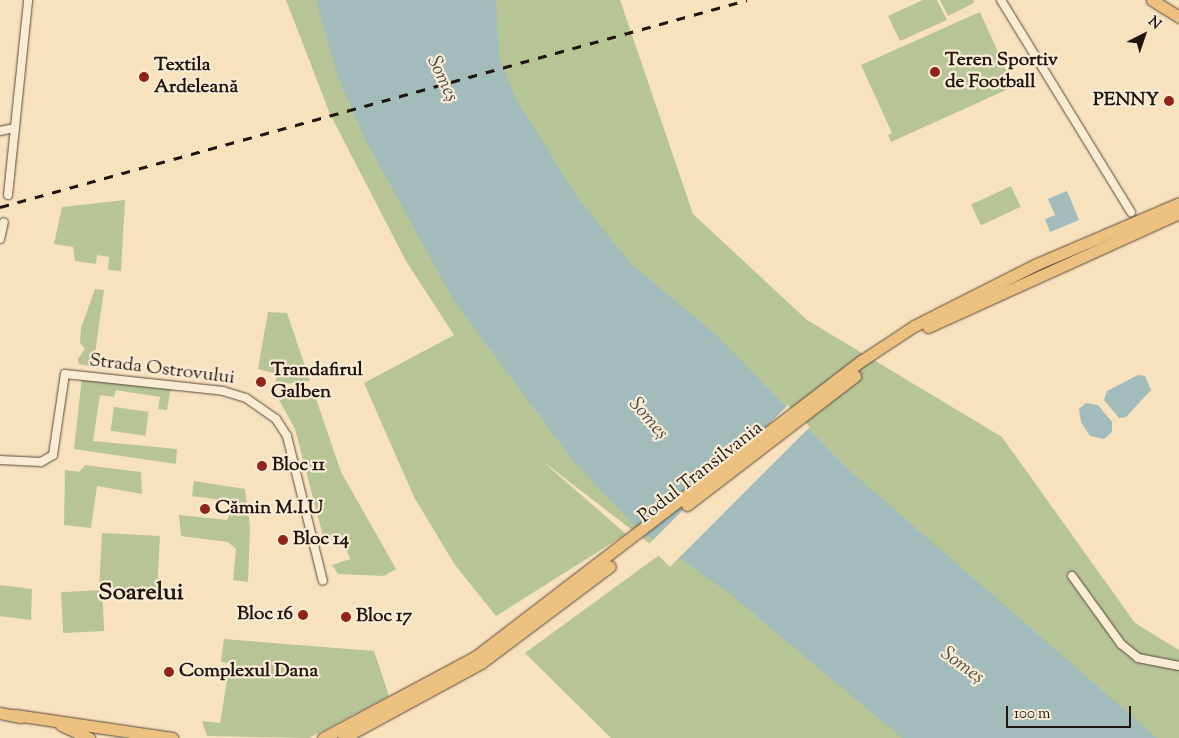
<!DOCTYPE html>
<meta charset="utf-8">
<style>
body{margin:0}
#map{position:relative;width:1179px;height:738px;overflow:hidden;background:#f8e1bd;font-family:"Sorts Mill Goudy",serif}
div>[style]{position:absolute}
.green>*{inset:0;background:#b7c496;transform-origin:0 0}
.water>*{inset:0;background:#a2bbbb}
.pier>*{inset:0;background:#f8e1bd;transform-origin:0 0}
.roads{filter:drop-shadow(0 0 1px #57483b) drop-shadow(0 0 1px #57483b)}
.minor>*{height:8px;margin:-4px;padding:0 4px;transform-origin:4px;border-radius:4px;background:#faecd4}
.primary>*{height:11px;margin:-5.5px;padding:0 5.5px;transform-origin:5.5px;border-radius:5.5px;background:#ecc07e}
.rail>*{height:2.5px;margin-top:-1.25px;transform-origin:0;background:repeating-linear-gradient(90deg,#211510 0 9px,transparent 0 18px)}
.dots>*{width:14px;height:14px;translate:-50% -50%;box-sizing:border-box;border:2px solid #faecd4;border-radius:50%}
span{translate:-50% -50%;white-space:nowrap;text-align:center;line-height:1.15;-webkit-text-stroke:4.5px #faecd4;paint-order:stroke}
.poi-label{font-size:19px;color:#211510;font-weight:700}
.left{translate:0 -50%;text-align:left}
.right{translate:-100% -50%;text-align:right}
.street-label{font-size:19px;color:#211510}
.water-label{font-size:20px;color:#4e4f4c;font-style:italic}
.district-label{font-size:24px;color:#211510;font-weight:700}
.north{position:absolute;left:1119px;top:10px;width:50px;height:50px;-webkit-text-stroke:4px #faecd4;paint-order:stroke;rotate:41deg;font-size:14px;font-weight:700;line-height:20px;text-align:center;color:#211510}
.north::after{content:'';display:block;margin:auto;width:18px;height:22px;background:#211510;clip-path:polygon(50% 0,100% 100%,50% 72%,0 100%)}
.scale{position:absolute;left:1006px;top:706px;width:125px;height:22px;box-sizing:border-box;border:2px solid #211510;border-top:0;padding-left:6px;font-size:15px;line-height:18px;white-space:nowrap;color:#211510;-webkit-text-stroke:4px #faecd4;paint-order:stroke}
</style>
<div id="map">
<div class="green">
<i style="clip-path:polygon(286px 0,620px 0,693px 214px,807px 320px,1002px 437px,1135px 623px,1179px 650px,1179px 738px,611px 738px,525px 653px,662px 553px,541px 460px,626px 534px,496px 616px,455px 565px,414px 497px,364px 383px,454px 335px,406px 261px,330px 114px)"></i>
<i style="clip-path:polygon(923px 0,937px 0,947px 20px,900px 41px,888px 16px)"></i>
<i style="clip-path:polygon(940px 0,973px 0,974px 3px,948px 16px)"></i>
<i style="clip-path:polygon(980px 12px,1010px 79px,1014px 78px,1017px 85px,891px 142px,888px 135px,892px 133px,861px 65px)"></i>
<i style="left:1011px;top:186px;width:23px;height:44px;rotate:65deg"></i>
<i style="clip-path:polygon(125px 200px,121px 271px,108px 270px,109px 257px,97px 255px,96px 264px,75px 261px,73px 247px,54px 244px,62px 207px)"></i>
<i style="clip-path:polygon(95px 289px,104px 290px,93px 367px,79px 364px,78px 359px,85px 349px,80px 343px,81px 328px)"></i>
<i style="clip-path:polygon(268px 312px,287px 313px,310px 381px,275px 385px,277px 374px,258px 369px)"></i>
<i style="clip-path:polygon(82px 377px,171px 387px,167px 410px,158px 409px,160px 397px,116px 390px,114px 397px,100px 395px,93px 441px,177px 449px,176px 464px,74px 449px)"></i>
<i style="clip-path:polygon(313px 390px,341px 472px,396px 569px,384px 576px,338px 574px,332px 565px,350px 559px,341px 535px,324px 540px,295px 429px,278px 398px)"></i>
<i style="left:114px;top:407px;width:35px;height:24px;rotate:8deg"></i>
<i style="clip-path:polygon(85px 465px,141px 472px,142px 494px,97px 486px,91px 528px,64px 525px,65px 470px,79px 472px)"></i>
<i style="clip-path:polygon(194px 481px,245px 489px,250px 526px,248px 582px,233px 580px,236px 549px,228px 542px,181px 536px,179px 515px,227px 520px,231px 512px,229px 501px,192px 496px)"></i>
<i style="left:102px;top:533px;width:58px;height:55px;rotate:3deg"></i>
<i style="clip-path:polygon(0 585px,32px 589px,31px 620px,0 616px)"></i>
<i style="left:102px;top:590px;width:41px;height:41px;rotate:87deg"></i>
<i style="clip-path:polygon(224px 639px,374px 651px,389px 696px,309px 738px,207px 736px,202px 721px,220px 723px,230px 663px,221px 662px)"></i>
</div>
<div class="water">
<i style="clip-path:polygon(316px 0,496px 0,499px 58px,516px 99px,577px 197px,631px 264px,715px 334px,848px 469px,1157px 738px,902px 738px,729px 593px,639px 530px,573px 461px,454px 301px,365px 139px,338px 77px)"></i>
<i style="clip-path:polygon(1067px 191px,1079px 220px,1050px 232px,1045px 219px,1055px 215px,1048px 199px)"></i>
<i style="clip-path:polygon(1138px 375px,1145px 376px,1151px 390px,1126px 417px,1119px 418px,1104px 400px,1107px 391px)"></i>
<i style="clip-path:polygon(1086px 403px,1098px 405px,1112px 422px,1112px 432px,1104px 439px,1090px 436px,1081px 422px,1079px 409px)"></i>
</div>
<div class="pier">
<i style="left:788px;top:405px;width:31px;height:198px;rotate:45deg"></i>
</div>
<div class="roads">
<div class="minor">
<i style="left:1001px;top:0;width:249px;rotate:58.5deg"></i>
<i style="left:0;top:131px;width:14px;rotate:-12deg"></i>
<i style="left:8px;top:195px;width:196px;rotate:-84.1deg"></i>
<i style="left:0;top:239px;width:17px;rotate:-77deg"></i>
<i style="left:0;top:460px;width:41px;rotate:2.8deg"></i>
<i style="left:41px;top:462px;width:14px;rotate:-30deg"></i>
<i style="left:53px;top:455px;width:82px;rotate:-81.6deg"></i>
<i style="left:65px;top:374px;width:159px;rotate:6.1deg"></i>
<i style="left:223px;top:391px;width:24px;rotate:17deg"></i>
<i style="left:246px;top:398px;width:37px;rotate:35deg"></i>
<i style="left:276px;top:419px;width:20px;rotate:57deg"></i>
<i style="left:287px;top:436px;width:149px;rotate:76.1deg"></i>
<i style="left:1072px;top:576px;width:84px;rotate:54.2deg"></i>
<i style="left:1121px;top:644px;width:22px;rotate:39deg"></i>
<i style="left:1138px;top:658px;width:42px;rotate:11deg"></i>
</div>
<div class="primary">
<i style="left:1152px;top:0;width:32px;rotate:32deg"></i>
<i style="left:928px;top:327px;width:276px;rotate:-24.4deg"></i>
<i style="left:687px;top:505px;width:212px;rotate:-37.5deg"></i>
<i style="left:0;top:713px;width:21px;rotate:11deg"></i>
<i style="left:15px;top:715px;width:159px;rotate:8.3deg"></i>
<i style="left:61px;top:725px;width:31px;rotate:25deg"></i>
<i style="left:323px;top:738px;width:172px;rotate:-28.1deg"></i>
<i style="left:475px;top:657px;width:486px;rotate:-37.5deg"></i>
<i style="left:861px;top:361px;width:64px;rotate:-33.4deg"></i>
<i style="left:914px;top:326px;width:138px;rotate:-26.8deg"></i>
<i style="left:1037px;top:264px;width:155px;rotate:-23.2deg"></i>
<i style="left:343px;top:738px;width:157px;rotate:-28.5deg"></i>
<i style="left:481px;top:663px;width:161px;rotate:-36.9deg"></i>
</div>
</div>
<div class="rail">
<i style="left:0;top:207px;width:775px;rotate:-15.49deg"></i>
</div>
<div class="dots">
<i style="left:935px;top:72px;background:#8f2418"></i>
<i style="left:144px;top:77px;background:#8f2418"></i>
<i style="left:1169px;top:101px;background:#8f2418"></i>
<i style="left:261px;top:382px;background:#8f2418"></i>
<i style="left:262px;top:466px;background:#8f2418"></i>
<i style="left:205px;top:509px;background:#8f2418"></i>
<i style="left:283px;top:540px;background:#8f2418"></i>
<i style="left:303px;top:615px;background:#8f2418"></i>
<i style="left:346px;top:617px;background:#8f2418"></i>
<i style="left:169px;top:672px;background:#8f2418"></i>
</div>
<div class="poi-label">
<span class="left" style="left:945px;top:72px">Teren Sportiv<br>de Football</span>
<span class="left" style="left:154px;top:77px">Textila<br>Ardeleană</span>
<span class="right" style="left:1159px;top:101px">PENNY</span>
<span class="left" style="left:271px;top:382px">Trandafirul<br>Galben</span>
<span class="left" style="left:272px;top:466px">Bloc 11</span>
<span class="left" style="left:215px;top:509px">Cămin M.I.U</span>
<span class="left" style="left:293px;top:540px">Bloc 14</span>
<span class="right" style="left:293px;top:615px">Bloc 16</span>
<span class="left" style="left:356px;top:617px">Bloc 17</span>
<span class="left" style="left:179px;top:672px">Complexul Dana</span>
</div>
<div class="street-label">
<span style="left:162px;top:370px;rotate:7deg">Strada Ostrovului</span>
<span style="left:701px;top:473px;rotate:-38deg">Podul Transilvania</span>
</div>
<div class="water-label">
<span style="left:442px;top:79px;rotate:65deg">Someș</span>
<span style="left:648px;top:419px;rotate:49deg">Someș</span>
<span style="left:962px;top:666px;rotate:36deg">Someș</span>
</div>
<div class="district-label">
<span style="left:141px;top:594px">Soarelui</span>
</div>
<div class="north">N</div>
<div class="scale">100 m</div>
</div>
